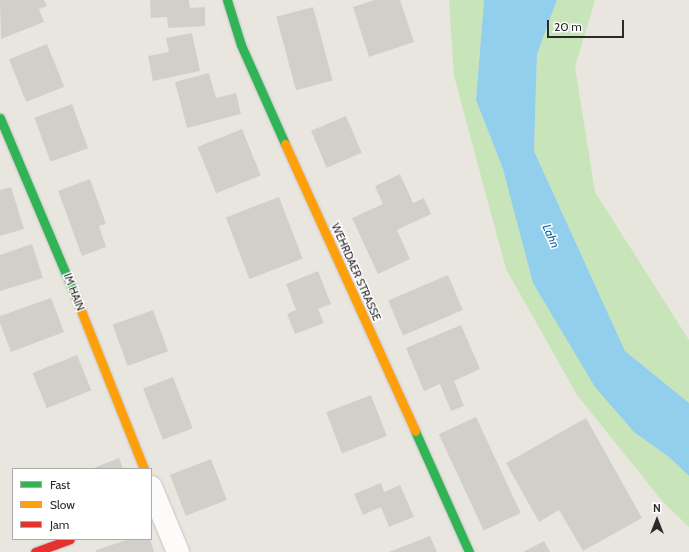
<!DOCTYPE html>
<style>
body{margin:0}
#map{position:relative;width:689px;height:552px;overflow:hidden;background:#e9e6e0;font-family:Cabin,sans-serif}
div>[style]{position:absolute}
.green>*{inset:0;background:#c7e5b8}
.water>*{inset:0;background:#92cfec}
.building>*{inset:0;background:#d2cfcb;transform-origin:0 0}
.roads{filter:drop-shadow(0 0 1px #c6c5c6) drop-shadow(0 0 1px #c6c5c6)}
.street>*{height:22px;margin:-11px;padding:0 11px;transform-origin:11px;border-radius:11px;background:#fcfbfa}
.fast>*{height:9px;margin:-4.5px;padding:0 4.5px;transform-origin:4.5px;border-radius:4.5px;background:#30b455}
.slow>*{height:9px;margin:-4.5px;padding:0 4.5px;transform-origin:4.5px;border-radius:4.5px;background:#ff9f0a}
.jam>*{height:9px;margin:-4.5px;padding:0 4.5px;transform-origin:4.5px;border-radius:4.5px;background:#e5322d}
span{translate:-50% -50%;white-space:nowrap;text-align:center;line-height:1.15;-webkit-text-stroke:3px #fff;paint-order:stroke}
.street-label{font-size:11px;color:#2a2a2a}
.water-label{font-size:12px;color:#0a629f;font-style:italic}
.legend{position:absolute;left:12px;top:468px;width:140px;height:72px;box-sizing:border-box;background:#fff;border:1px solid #aaa;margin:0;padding:5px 7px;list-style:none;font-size:12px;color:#2a2a2a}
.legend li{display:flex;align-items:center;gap:8px;height:20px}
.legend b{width:20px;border:1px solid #aaa}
.north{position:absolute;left:637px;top:500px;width:40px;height:40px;-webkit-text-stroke:3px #fff;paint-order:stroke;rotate:0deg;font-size:11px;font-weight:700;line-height:16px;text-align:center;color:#2a2a2a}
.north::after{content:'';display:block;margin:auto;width:14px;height:18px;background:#2a2a2a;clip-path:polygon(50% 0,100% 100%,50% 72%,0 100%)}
.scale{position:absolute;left:547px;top:20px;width:77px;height:18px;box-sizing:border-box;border:2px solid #2a2a2a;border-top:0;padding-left:5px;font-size:12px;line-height:14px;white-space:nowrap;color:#2a2a2a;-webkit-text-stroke:3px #fff;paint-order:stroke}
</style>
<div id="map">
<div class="green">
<i style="clip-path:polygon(449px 0,484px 0,476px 100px,503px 169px,669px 457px,689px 476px,689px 527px,663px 502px,577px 395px,506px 269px,454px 76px)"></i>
<i style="clip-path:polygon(557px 0,595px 0,575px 67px,595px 192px,689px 340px,689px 403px,625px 351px,534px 151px,537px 54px)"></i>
</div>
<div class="water">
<i style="clip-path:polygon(484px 0,557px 0,537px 54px,534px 151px,625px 351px,689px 403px,689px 476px,669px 457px,634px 432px,595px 387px,533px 283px,503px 169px,476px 100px)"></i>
</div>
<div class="building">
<i style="clip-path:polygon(0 0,44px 0,47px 6px,39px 9px,44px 22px,1px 39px)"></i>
<i style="clip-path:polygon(150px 0,189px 0,190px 8px,205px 7px,205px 26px,168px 28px,167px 17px,151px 18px)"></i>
<i style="clip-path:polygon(375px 0,400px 0,414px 42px,369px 57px,353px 7px)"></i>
<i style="left:313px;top:7px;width:76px;height:38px;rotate:75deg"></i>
<i style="clip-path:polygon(192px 33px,200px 71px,153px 81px,148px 56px,169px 52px,166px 38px)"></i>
<i style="left:47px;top:44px;width:46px;height:41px;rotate:68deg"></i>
<i style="clip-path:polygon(209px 73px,216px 98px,236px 93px,241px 114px,187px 128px,175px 82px)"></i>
<i style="left:72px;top:104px;width:47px;height:40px;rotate:70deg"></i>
<i style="left:346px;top:116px;width:40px;height:38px;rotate:67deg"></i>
<i style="left:242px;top:129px;width:50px;height:48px;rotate:68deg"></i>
<i style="clip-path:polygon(400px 174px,413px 203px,424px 198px,431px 214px,397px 230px,410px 259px,378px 274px,352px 218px,383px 204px,375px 186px)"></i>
<i style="clip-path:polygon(90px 179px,106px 224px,99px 226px,106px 247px,82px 256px,58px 191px)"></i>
<i style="clip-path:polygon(11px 187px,24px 229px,0 236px,0 190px)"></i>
<i style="left:279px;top:197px;width:66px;height:57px;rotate:69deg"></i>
<i style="clip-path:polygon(32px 244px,43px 278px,0 291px,0 255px)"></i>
<i style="clip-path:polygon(318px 271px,331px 304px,318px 309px,324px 323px,295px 334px,287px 314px,296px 310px,286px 284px)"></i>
<i style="left:448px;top:275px;width:38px;height:65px;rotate:67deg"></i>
<i style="clip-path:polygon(51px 298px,64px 332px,11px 352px,0 323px,0 316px)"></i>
<i style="left:153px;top:310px;width:44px;height:43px;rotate:70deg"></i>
<i style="clip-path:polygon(461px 325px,480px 369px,454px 381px,464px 406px,451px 411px,440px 384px,424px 391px,406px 348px)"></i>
<i style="left:77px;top:355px;width:38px;height:48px;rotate:68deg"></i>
<i style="left:173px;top:377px;width:55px;height:32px;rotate:69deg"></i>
<i style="left:371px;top:395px;width:44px;height:48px;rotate:69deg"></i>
<i style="left:476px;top:417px;width:106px;height:41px;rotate:65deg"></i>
<i style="clip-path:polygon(586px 418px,642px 518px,583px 551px,559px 510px,539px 522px,506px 463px)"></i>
<i style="clip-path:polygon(119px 458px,123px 469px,91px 469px)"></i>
<i style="left:211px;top:459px;width:44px;height:44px;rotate:69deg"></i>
<i style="clip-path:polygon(381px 483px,384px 492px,400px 485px,414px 517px,389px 527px,381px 507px,363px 515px,354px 494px)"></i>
<i style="clip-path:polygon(430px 536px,437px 552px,389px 552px)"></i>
<i style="clip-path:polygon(130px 539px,150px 539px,154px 552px,96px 552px,96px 550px)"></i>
<i style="clip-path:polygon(544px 541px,550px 552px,523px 552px)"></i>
</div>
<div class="roads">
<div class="street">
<i style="left:151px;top:487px;width:70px;rotate:67.4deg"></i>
</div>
<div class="fast">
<i style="left:227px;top:0;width:47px;rotate:72.7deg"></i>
<i style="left:241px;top:45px;width:108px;rotate:66deg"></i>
<i style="left:0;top:118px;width:195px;rotate:67.1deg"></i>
<i style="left:415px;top:431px;width:133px;rotate:65.9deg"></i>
</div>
<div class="slow">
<i style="left:285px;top:144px;width:315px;rotate:65.6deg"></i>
<i style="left:76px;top:298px;width:184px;rotate:68.3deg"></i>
</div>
<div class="jam">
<i style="left:35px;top:552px;width:37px;rotate:-20deg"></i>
</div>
</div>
<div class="street-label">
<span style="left:356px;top:272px;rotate:66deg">WEHRDAER STRASSE</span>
<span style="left:74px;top:292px;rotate:69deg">IM HAIN</span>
</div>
<div class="water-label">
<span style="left:551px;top:236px;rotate:66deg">Lahn</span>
</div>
<ul class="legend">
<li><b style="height:5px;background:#30b455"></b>Fast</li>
<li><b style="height:5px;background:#ff9f0a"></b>Slow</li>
<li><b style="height:5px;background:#e5322d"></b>Jam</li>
</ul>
<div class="north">N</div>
<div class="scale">20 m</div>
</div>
